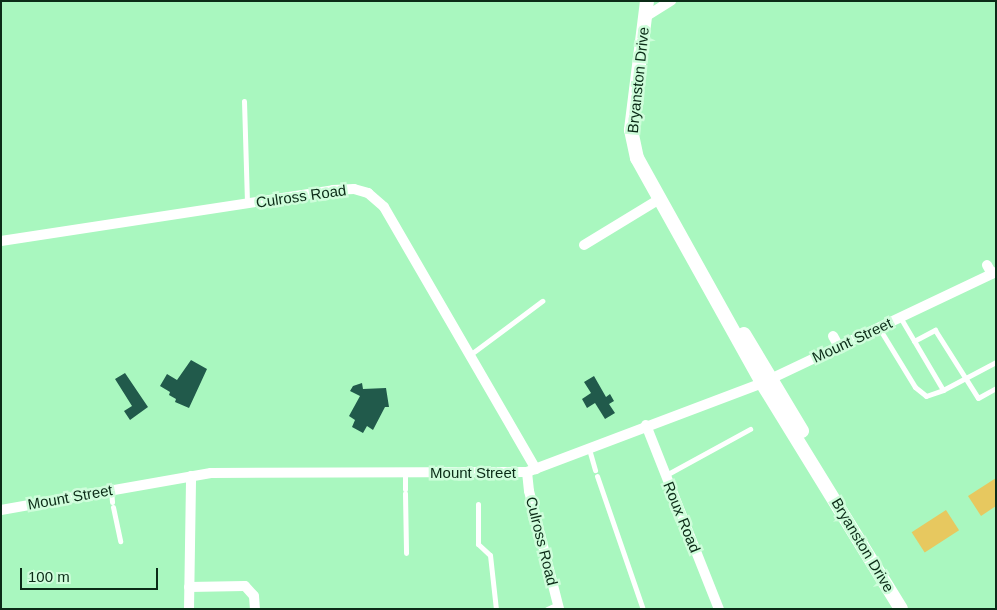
<!DOCTYPE html>
<style>
body{margin:0}
#map{position:relative;width:997px;height:610px;overflow:hidden;background:#a9f7bf;font-family:Helvetica,sans-serif}
div>[style]{position:absolute}
.green>*{inset:0;background:#e7c85f;transform-origin:0 0}
.building>*{inset:0;background:#215a4b}
.lane>*{height:5px;margin:-2.5px;padding:0 2.5px;transform-origin:2.5px;border-radius:2.5px;background:#fff}
.street>*{height:10px;margin:-5px;padding:0 5px;transform-origin:5px;border-radius:5px;background:#fff}
.secondary>*{height:14px;margin:-7px;padding:0 7px;transform-origin:7px;border-radius:7px;background:#fff}
span{translate:-50% -50%;white-space:nowrap;text-align:center;line-height:1.15;-webkit-text-stroke:5px #cffddb;paint-order:stroke}
.street-label{font-size:15px;color:#0b2b17}
.frame{position:absolute;inset:0;border:2px solid #0b2b17;pointer-events:none}
.scale{position:absolute;left:20px;top:568px;width:138px;height:22px;box-sizing:border-box;border:2px solid #0b2b17;border-top:0;padding-left:6px;font-size:15px;line-height:18px;white-space:nowrap;color:#0b2b17;-webkit-text-stroke:4px #cffddb;paint-order:stroke}
</style>
<div id="map">
<div class="green">
<i style="clip-path:polygon(996px 478px,996px 506px,981px 516px,968px 496px)"></i>
<i style="left:946px;top:510px;width:24px;height:41px;rotate:57deg"></i>
</div>
<div class="building">
<i style="clip-path:polygon(191px 360px,207px 369px,189px 408px,175px 402px,176px 399px,169px 395px,170px 392px,160px 386px,167px 374px,177px 380px)"></i>
<i style="clip-path:polygon(125px 373px,148px 407px,130px 420px,124px 411px,132px 406px,115px 379px)"></i>
<i style="clip-path:polygon(594px 376px,606px 397px,610px 394px,614px 401px,609px 404px,615px 413px,605px 419px,595px 403px,587px 408px,582px 399px,591px 393px,584px 382px)"></i>
<i style="clip-path:polygon(362px 383px,363px 389px,386px 388px,389px 407px,385px 407px,373px 430px,367px 426px,363px 433px,352px 427px,355px 420px,349px 416px,360px 396px,350px 391px,353px 386px)"></i>
</div>
<div class="lane">
<i style="left:244px;top:101px;width:102px;rotate:88.3deg"></i>
<i style="left:879px;top:328px;width:69px;rotate:58.6deg"></i>
<i style="left:915px;top:387px;width:14px;rotate:39deg"></i>
<i style="left:926px;top:396px;width:18px;rotate:-19deg"></i>
<i style="left:943px;top:390px;width:85px;rotate:-120.5deg"></i>
<i style="left:914px;top:341px;width:24px;rotate:-28deg"></i>
<i style="left:935px;top:330px;width:80px;rotate:57.7deg"></i>
<i style="left:978px;top:398px;width:21px;rotate:-29deg"></i>
<i style="left:471px;top:354px;width:89px;rotate:-36.7deg"></i>
<i style="left:943px;top:390px;width:60px;rotate:-27.8deg"></i>
<i style="left:589px;top:449px;width:22px;rotate:74deg"></i>
<i style="left:666px;top:475px;width:96px;rotate:-28.7deg"></i>
<i style="left:597px;top:476px;width:139px;rotate:71deg"></i>
<i style="left:405px;top:489px;width:17px;rotate:-90deg"></i>
<i style="left:111px;top:490px;width:12px;rotate:85deg"></i>
<i style="left:405px;top:493px;width:60px;rotate:89deg"></i>
<i style="left:478px;top:504px;width:40px;rotate:90deg"></i>
<i style="left:478px;top:544px;width:16px;rotate:43deg"></i>
<i style="left:490px;top:555px;width:54px;rotate:83.7deg"></i>
<i style="left:113px;top:507px;width:35px;rotate:78deg"></i>
<i style="left:547px;top:609px;width:12px;rotate:-24deg"></i>
</div>
<div class="street">
<i style="left:645px;top:17px;width:31px;rotate:-32deg"></i>
<i style="left:1px;top:241px;width:336px;rotate:-8.7deg"></i>
<i style="left:333px;top:190px;width:21px;rotate:-3deg"></i>
<i style="left:354px;top:189px;width:15px;rotate:16deg"></i>
<i style="left:368px;top:193px;width:21px;rotate:41deg"></i>
<i style="left:384px;top:207px;width:303px;rotate:59.9deg"></i>
<i style="left:584px;top:245px;width:87px;rotate:-31.3deg"></i>
<i style="left:987px;top:265px;width:10px;rotate:61deg"></i>
<i style="left:833px;top:336px;width:13px;rotate:61deg"></i>
<i style="left:646px;top:425px;width:198px;rotate:68.4deg"></i>
<i style="left:527px;top:472px;width:19px;rotate:84deg"></i>
<i style="left:529px;top:491px;width:122px;rotate:75.7deg"></i>
<i style="left:1px;top:510px;width:213px;rotate:-10deg"></i>
<i style="left:211px;top:473px;width:316px;rotate:-0.2deg"></i>
<i style="left:527px;top:472px;width:251px;rotate:-20.7deg"></i>
<i style="left:762px;top:383px;width:259px;rotate:-25.4deg"></i>
<i style="left:189px;top:587px;width:56px;rotate:-1deg"></i>
<i style="left:245px;top:586px;width:13px;rotate:48deg"></i>
<i style="left:254px;top:596px;width:13px;rotate:86deg"></i>
<i style="left:189px;top:609px;width:133px;rotate:-89.1deg"></i>
</div>
<div class="secondary">
<i style="left:647px;top:1px;width:130px;rotate:97.1deg"></i>
<i style="left:631px;top:130px;width:29px;rotate:78deg"></i>
<i style="left:637px;top:158px;width:257px;rotate:60.9deg"></i>
<i style="left:762px;top:383px;width:265px;rotate:58.4deg"></i>
<i style="left:744px;top:334px;width:113px;rotate:59.1deg"></i>
</div>
<div class="street-label">
<span style="left:638px;top:80px;rotate:-84deg">Bryanston Drive</span>
<span style="left:301px;top:196px;rotate:-8deg">Culross Road</span>
<span style="left:852px;top:340px;rotate:-25deg">Mount Street</span>
<span style="left:473px;top:473px">Mount Street</span>
<span style="left:70px;top:497px;rotate:-10deg">Mount Street</span>
<span style="left:682px;top:517px;rotate:68deg">Roux Road</span>
<span style="left:542px;top:541px;rotate:76deg">Culross Road</span>
<span style="left:863px;top:545px;rotate:59deg">Bryanston Drive</span>
</div>
<div class="frame"></div>
<div class="scale">100 m</div>
</div>
